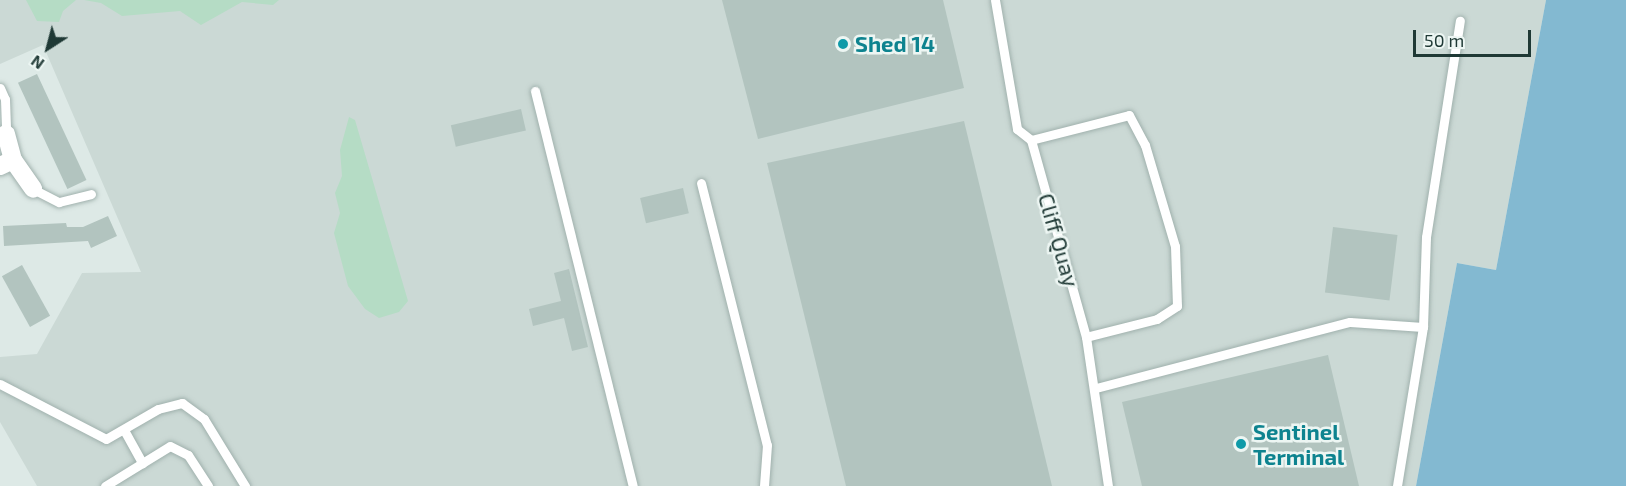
<!DOCTYPE html>
<style>
body{margin:0}
#map{position:relative;width:1626px;height:486px;overflow:hidden;background:#dde9e6;font-family:"Exo 2",sans-serif}
div>[style]{position:absolute}
.built>*{inset:0;background:#cbd9d5}
.green>*{inset:0;background:#b5dcc5}
.water>*{inset:0;background:#83b9d1}
.building>*{inset:0;background:#b2c4bf;transform-origin:0 0}
.roads{filter:drop-shadow(0 0 2px #a0b1ad) drop-shadow(0 0 2px #a0b1ad)}
.service>*{height:9px;margin:-4.5px;padding:0 4.5px;transform-origin:4.5px;border-radius:4.5px;background:#fff}
.minor>*{height:18px;margin:-9px;padding:0 9px;transform-origin:9px;border-radius:9px;background:#fff}
.dots>*{width:16px;height:16px;translate:-50% -50%;box-sizing:border-box;border:3px solid #edf6f3;border-radius:50%}
span{translate:-50% -50%;white-space:nowrap;text-align:center;line-height:1.15;-webkit-text-stroke:5px #edf6f3;paint-order:stroke}
.culture-label{font-size:22px;color:#0d838f;font-weight:700}
.left{translate:0 -50%;text-align:left}
.street-label{font-size:22px;color:#1f3935}
.north{position:absolute;left:18px;top:18px;width:60px;height:60px;-webkit-text-stroke:4px #edf6f3;paint-order:stroke;rotate:216deg;font-size:16px;font-weight:700;line-height:24px;text-align:center;color:#1f3935}
.north::after{content:'';display:block;margin:auto;width:21px;height:27px;background:#1f3935;clip-path:polygon(50% 0,100% 100%,50% 72%,0 100%)}
.scale{position:absolute;left:1413px;top:30px;width:118px;height:27px;box-sizing:border-box;border:3px solid #1f3935;border-top:0;padding-left:8px;font-size:18px;line-height:21px;white-space:nowrap;color:#1f3935;-webkit-text-stroke:4px #edf6f3;paint-order:stroke}
</style>
<div id="map">
<div class="built">
<i style="clip-path:polygon(0 0,1546px 0,1496px 270px,1457px 263px,1416px 486px,37px 486px,0 422px,0 357px,37px 354px,82px 273px,141px 272px,43px 45px,0 64px)"></i>
</div>
<div class="green">
<i style="clip-path:polygon(26px 0,76px 0,63px 11px,59px 22px,37px 21px)"></i>
<i style="clip-path:polygon(84px 0,279px 0,273px 5px,242px 2px,201px 25px,180px 11px,122px 16px,101px 3px)"></i>
<i style="clip-path:polygon(349px 117px,355px 120px,408px 301px,399px 312px,379px 318px,365px 309px,348px 286px,334px 233px,340px 213px,335px 193px,342px 176px,340px 150px)"></i>
</div>
<div class="water">
<i style="clip-path:polygon(1546px 0,1626px 0,1626px 486px,1416px 486px,1457px 263px,1496px 270px)"></i>
</div>
<div class="building">
<i style="clip-path:polygon(722px 0,943px 0,964px 88px,758px 139px)"></i>
<i style="left:37px;top:74px;width:117px;height:21px;rotate:65deg"></i>
<i style="left:521px;top:109px;width:22px;height:72px;rotate:77deg"></i>
<i style="clip-path:polygon(964px 121px,1052px 486px,846px 486px,767px 163px)"></i>
<i style="left:683px;top:188px;width:26px;height:44px;rotate:77deg"></i>
<i style="clip-path:polygon(108px 216px,117px 236px,91px 248px,88px 241px,4px 246px,3px 226px,66px 223px,67px 227px,83px 227px)"></i>
<i style="left:1333px;top:227px;width:65px;height:66px;rotate:7deg"></i>
<i style="left:22px;top:265px;width:58px;height:23px;rotate:61deg"></i>
<i style="clip-path:polygon(569px 269px,588px 347px,572px 351px,564px 318px,533px 326px,529px 309px,561px 301px,554px 273px)"></i>
<i style="clip-path:polygon(1328px 355px,1359px 486px,1142px 486px,1122px 402px)"></i>
</div>
<div class="roads">
<div class="service">
<i style="left:995px;top:0;width:131px;rotate:80.3deg"></i>
<i style="left:1017px;top:129px;width:18px;rotate:38deg"></i>
<i style="left:1031px;top:140px;width:205px;rotate:74.4deg"></i>
<i style="left:1086px;top:337px;width:151px;rotate:81.6deg"></i>
<i style="left:0;top:88px;width:12px;rotate:66deg"></i>
<i style="left:5px;top:99px;width:35px;rotate:88deg"></i>
<i style="left:535px;top:91px;width:407px;rotate:76.1deg"></i>
<i style="left:1031px;top:140px;width:101px;rotate:-14.3deg"></i>
<i style="left:1129px;top:115px;width:34px;rotate:62deg"></i>
<i style="left:1145px;top:145px;width:105px;rotate:73.5deg"></i>
<i style="left:1175px;top:246px;width:60px;rotate:88.1deg"></i>
<i style="left:1177px;top:306px;width:24px;rotate:147deg"></i>
<i style="left:1157px;top:319px;width:73px;rotate:165.8deg"></i>
<i style="left:701px;top:183px;width:270px;rotate:75.9deg"></i>
<i style="left:767px;top:445px;width:41px;rotate:94.2deg"></i>
<i style="left:33px;top:189px;width:29px;rotate:27deg"></i>
<i style="left:59px;top:202px;width:33px;rotate:-14deg"></i>
<i style="left:1423px;top:327px;width:90px;rotate:-88.1deg"></i>
<i style="left:1426px;top:237px;width:219px;rotate:-81.1deg"></i>
<i style="left:0;top:384px;width:119px;rotate:27.4deg"></i>
<i style="left:106px;top:439px;width:60px;rotate:-30deg"></i>
<i style="left:158px;top:409px;width:25px;rotate:-14deg"></i>
<i style="left:182px;top:403px;width:27px;rotate:36deg"></i>
<i style="left:204px;top:419px;width:79px;rotate:58.5deg"></i>
<i style="left:1096px;top:388px;width:262px;rotate:-14.6deg"></i>
<i style="left:1350px;top:322px;width:73px;rotate:3.9deg"></i>
<i style="left:1423px;top:327px;width:161px;rotate:99.3deg"></i>
<i style="left:124px;top:430px;width:38px;rotate:61deg"></i>
<i style="left:105px;top:486px;width:76px;rotate:-31.6deg"></i>
<i style="left:170px;top:446px;width:20px;rotate:27deg"></i>
<i style="left:188px;top:455px;width:37px;rotate:57deg"></i>
</div>
<div class="minor">
<i style="left:6px;top:134px;width:27px;rotate:75deg"></i>
<i style="left:0;top:166px;width:14px;rotate:-25deg"></i>
<i style="left:13px;top:160px;width:35px;rotate:55deg"></i>
</div>
</div>
<div class="dots">
<i style="left:843px;top:44px;background:#0f9aa8"></i>
<i style="left:1241px;top:444px;background:#0f9aa8"></i>
</div>
<div class="culture-label">
<span class="left" style="left:855px;top:44px">Shed 14</span>
<span class="left" style="left:1253px;top:444px">Sentinel<br>Terminal</span>
</div>
<div class="street-label">
<span style="left:1059px;top:240px;rotate:74deg">Cliff Quay</span>
</div>
<div class="north">N</div>
<div class="scale">50 m</div>
</div>
